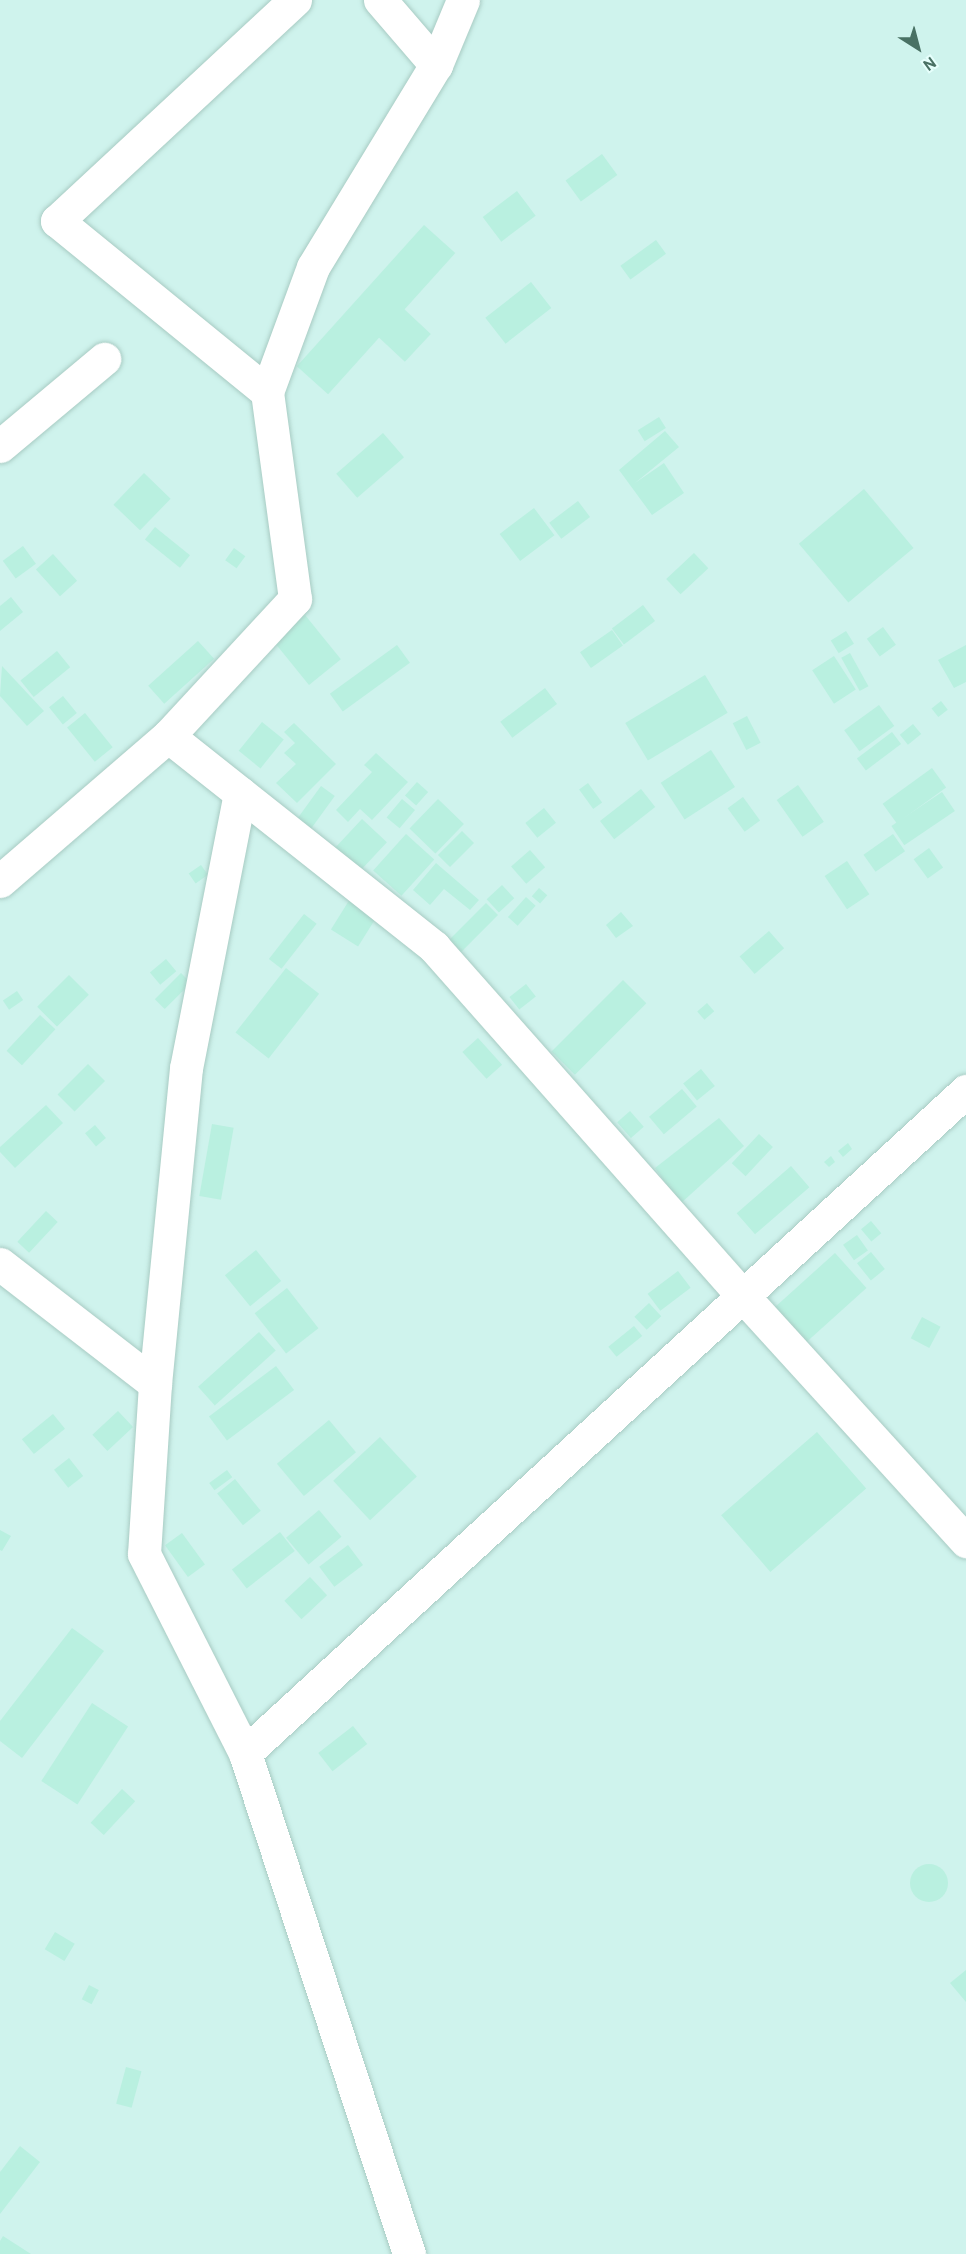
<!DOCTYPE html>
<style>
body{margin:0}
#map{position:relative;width:966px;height:2254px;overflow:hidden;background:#e1fbf9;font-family:Overpass,sans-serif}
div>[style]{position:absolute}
.residential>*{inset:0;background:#cff3ed;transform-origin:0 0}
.building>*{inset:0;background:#b9f0e0;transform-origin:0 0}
.round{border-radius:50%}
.roads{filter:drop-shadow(0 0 2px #a8cbc3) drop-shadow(0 0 2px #a8cbc3)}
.minor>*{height:33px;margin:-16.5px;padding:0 16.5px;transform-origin:16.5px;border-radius:16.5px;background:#fff}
span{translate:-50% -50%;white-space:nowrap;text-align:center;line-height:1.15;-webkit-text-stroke:5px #e6fffc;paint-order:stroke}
.north{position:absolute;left:888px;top:18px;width:60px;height:60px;-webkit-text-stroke:4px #e6fffc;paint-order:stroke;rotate:144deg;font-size:16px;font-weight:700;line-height:24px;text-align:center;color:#497164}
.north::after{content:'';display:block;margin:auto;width:21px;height:27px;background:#497164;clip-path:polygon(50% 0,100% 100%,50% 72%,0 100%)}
</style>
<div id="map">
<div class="residential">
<i style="left:0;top:0;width:966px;height:2254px"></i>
</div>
<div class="building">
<i style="left:602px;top:154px;width:26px;height:45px;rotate:54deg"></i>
<i style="left:517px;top:191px;width:31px;height:43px;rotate:53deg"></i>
<i style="left:424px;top:225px;width:42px;height:190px;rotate:42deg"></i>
<i style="left:656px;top:240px;width:17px;height:44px;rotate:54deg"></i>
<i style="left:531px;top:282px;width:33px;height:58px;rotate:52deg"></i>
<i style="left:403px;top:308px;width:38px;height:38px;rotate:43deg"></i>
<i style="left:659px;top:417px;width:13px;height:25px;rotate:58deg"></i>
<i style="clip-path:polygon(665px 431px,679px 447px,635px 483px,664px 463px,684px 493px,652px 515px,619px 470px)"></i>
<i style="left:383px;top:433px;width:32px;height:62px;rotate:49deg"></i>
<i style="left:144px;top:473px;width:37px;height:44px;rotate:44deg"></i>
<i style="left:864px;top:489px;width:77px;height:85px;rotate:50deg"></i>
<i style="left:578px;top:501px;width:20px;height:36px;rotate:53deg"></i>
<i style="left:534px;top:508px;width:34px;height:43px;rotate:53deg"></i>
<i style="left:155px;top:527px;width:45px;height:16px;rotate:39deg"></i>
<i style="left:23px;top:546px;width:22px;height:25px;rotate:54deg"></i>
<i style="left:234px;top:548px;width:14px;height:15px;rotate:36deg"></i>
<i style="left:694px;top:553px;width:21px;height:38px;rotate:47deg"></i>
<i style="left:53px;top:554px;width:36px;height:23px;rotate:48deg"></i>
<i style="clip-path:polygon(11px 597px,23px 612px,0 631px,0 606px)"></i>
<i style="left:643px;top:605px;width:20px;height:39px;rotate:53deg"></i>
<i style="left:305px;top:615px;width:57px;height:41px;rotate:51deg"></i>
<i style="left:883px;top:627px;width:22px;height:20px;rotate:54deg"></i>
<i style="left:612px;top:630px;width:19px;height:39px;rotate:55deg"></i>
<i style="left:846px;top:631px;width:15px;height:18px;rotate:58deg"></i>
<i style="left:198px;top:641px;width:24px;height:67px;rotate:48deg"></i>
<i style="left:397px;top:645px;width:22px;height:83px;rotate:54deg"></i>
<i style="clip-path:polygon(966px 645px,966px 682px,954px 688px,938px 660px)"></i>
<i style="left:57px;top:651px;width:21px;height:47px;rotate:51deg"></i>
<i style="left:850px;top:653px;width:38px;height:10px;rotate:61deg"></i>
<i style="left:834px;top:656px;width:40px;height:26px;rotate:57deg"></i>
<i style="clip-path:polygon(2px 666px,44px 711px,27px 726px,0 696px)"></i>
<i style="left:705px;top:675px;width:44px;height:93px;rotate:59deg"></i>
<i style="left:545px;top:688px;width:20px;height:56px;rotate:53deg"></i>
<i style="left:63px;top:696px;width:22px;height:18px;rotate:51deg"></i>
<i style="left:941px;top:701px;width:11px;height:12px;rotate:52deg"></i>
<i style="left:879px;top:705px;width:26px;height:43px;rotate:54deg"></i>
<i style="left:85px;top:713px;width:44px;height:23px;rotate:51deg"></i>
<i style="left:747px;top:716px;width:30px;height:16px;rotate:63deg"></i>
<i style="left:262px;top:722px;width:28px;height:37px;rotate:39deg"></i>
<i style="clip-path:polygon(294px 723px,336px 764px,297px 803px,276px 783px,296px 764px,284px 753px,295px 743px,284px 732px)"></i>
<i style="left:913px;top:724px;width:13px;height:17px;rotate:51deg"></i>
<i style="left:892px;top:732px;width:15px;height:44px;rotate:53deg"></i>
<i style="left:711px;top:750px;width:44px;height:60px;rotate:57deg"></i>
<i style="clip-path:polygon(376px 753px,408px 782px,372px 820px,360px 809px,348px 822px,336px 810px,372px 772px,364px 765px)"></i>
<i style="left:932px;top:768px;width:24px;height:61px;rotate:54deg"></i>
<i style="left:417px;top:782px;width:15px;height:18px;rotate:42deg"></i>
<i style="left:588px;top:783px;width:24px;height:11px;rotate:54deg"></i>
<i style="left:798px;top:785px;width:45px;height:26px;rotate:55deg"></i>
<i style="left:321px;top:786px;width:17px;height:41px;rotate:36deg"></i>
<i style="left:641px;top:789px;width:23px;height:52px;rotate:52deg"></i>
<i style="left:942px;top:792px;width:23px;height:61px;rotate:56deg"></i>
<i style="left:743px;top:797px;width:29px;height:19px;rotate:54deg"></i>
<i style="left:402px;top:799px;width:17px;height:24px;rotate:40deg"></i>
<i style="left:438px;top:799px;width:36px;height:41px;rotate:44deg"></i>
<i style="left:544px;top:808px;width:19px;height:24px;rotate:51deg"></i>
<i style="left:362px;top:819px;width:34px;height:40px;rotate:43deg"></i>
<i style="left:462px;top:831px;width:17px;height:34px;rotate:45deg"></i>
<i style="left:406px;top:834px;width:38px;height:49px;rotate:42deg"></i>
<i style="left:893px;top:834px;width:21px;height:36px;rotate:55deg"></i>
<i style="left:929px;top:848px;width:24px;height:19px;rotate:54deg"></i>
<i style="left:530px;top:850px;width:23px;height:25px;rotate:49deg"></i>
<i style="left:847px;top:861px;width:40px;height:27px;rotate:56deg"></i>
<i style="clip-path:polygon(436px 863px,479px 900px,470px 910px,444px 889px,430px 905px,413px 890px)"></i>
<i style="left:201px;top:865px;width:12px;height:15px;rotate:55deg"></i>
<i style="left:502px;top:885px;width:18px;height:21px;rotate:47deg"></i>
<i style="left:539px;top:888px;width:11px;height:11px;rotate:41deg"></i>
<i style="left:526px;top:897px;width:13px;height:27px;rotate:42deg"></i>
<i style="left:350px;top:899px;width:32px;height:36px;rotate:32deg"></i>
<i style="left:486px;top:903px;width:17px;height:55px;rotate:45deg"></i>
<i style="clip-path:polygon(621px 912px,633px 926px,616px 938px,606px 925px)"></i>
<i style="left:304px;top:914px;width:16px;height:57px;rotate:38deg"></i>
<i style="left:769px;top:931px;width:23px;height:39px;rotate:49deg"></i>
<i style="left:166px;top:959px;width:16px;height:21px;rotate:50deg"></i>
<i style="left:286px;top:968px;width:42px;height:82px;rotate:38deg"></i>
<i style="left:181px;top:973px;width:14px;height:37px;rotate:45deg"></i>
<i style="left:69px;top:975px;width:28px;height:45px;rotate:45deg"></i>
<i style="left:623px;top:980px;width:33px;height:101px;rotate:45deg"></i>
<i style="left:526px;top:984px;width:16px;height:21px;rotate:52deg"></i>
<i style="left:17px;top:991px;width:11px;height:17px;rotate:56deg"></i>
<i style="left:707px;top:1003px;width:11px;height:13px;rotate:49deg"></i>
<i style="left:40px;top:1015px;width:21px;height:49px;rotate:43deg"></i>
<i style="left:478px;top:1038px;width:36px;height:21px;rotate:48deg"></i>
<i style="left:88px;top:1064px;width:24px;height:43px;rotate:45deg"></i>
<i style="left:701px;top:1069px;width:22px;height:23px;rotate:51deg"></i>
<i style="left:682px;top:1089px;width:23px;height:43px;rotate:50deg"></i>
<i style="clip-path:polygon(46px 1105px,63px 1123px,15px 1168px,0 1152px,0 1147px)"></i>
<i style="left:630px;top:1111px;width:21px;height:17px;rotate:49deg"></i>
<i style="clip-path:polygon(719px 1118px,744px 1146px,680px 1204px,655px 1168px)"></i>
<i style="left:212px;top:1124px;width:22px;height:73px;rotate:10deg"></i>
<i style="left:95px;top:1125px;width:17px;height:13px;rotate:50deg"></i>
<i style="left:759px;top:1134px;width:19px;height:40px;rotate:43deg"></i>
<i style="clip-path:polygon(848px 1143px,852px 1149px,843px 1157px,838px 1151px)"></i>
<i style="clip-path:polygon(831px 1156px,835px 1162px,829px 1167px,824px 1162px)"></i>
<i style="left:791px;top:1166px;width:28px;height:72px;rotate:49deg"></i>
<i style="left:46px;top:1211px;width:16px;height:42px;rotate:43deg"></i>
<i style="left:871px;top:1221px;width:16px;height:13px;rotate:50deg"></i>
<i style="left:857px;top:1235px;width:19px;height:17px;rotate:55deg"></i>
<i style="left:256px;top:1250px;width:40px;height:40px;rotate:51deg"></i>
<i style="left:871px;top:1252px;width:22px;height:18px;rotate:51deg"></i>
<i style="left:835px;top:1253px;width:47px;height:81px;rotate:48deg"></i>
<i style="left:678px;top:1271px;width:21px;height:38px;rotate:53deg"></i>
<i style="left:287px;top:1288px;width:51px;height:41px;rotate:52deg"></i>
<i style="left:649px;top:1303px;width:18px;height:20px;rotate:47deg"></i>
<i style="left:922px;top:1317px;width:21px;height:24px;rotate:28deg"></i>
<i style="left:634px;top:1326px;width:13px;height:33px;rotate:51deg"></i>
<i style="left:259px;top:1332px;width:25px;height:82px;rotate:48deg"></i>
<i style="left:276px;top:1366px;width:30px;height:84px;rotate:53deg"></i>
<i style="left:118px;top:1411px;width:22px;height:35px;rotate:47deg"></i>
<i style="left:53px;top:1414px;width:19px;height:40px;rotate:51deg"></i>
<i style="left:329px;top:1420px;width:42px;height:68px;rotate:50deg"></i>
<i style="left:817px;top:1432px;width:75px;height:127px;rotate:49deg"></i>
<i style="left:380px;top:1437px;width:54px;height:64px;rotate:47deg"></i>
<i style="left:69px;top:1458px;width:23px;height:19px;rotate:52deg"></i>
<i style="left:227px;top:1470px;width:9px;height:22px;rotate:54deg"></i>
<i style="left:235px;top:1479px;width:41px;height:23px;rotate:51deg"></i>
<i style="left:319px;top:1510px;width:35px;height:43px;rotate:50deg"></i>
<i style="clip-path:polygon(0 1530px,11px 1536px,2px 1551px,0 1550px)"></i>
<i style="left:280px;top:1532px;width:24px;height:61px;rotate:52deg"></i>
<i style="left:182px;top:1533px;width:39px;height:21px;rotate:54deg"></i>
<i style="left:348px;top:1545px;width:25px;height:36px;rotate:53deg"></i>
<i style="left:310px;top:1577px;width:25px;height:35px;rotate:47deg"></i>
<i style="clip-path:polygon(72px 1628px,104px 1651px,22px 1758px,0 1741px,0 1721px)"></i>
<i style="left:92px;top:1703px;width:43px;height:93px;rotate:33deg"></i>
<i style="left:353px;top:1726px;width:23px;height:44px;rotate:52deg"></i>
<i style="left:122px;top:1789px;width:18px;height:46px;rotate:43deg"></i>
<i class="round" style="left:910px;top:1864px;width:38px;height:38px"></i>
<i style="left:55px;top:1932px;width:23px;height:20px;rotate:31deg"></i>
<i style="clip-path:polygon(966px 1970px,966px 2002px,950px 1983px)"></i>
<i style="left:89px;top:1985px;width:11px;height:16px;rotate:27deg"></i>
<i style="left:126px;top:2067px;width:16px;height:38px;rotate:15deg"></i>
<i style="clip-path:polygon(20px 2146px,40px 2162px,0 2214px,0 2172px)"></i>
<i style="clip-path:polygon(3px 2236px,31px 2254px,0 2254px,0 2241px)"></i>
</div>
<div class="roads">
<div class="minor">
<i style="left:436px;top:65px;width:70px;rotate:-67.4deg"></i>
<i style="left:267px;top:392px;width:271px;rotate:-140.8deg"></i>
<i style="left:57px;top:221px;width:325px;rotate:-42.9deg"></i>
<i style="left:0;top:446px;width:136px;rotate:-39.9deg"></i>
<i style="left:168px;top:736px;width:340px;rotate:38.4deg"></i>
<i style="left:434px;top:947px;width:465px;rotate:48.5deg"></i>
<i style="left:742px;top:1295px;width:333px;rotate:47.7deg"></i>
<i style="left:240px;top:793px;width:280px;rotate:101.1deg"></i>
<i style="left:186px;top:1068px;width:318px;rotate:95.6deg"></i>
<i style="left:155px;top:1384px;width:170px;rotate:93.7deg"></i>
<i style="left:144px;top:1554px;width:223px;rotate:63.1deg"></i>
<i style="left:245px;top:1753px;width:527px;rotate:71.87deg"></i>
<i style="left:0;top:881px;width:222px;rotate:-40.8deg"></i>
<i style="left:168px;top:736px;width:187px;rotate:-47.2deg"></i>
<i style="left:295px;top:599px;width:209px;rotate:-97.7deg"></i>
<i style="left:267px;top:392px;width:133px;rotate:-69.8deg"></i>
<i style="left:313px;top:267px;width:237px;rotate:-58.7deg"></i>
<i style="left:436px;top:65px;width:86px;rotate:-130.7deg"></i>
<i style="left:0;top:1264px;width:196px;rotate:37.7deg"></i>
<i style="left:245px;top:1753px;width:979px;rotate:-42.56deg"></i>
</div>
</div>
<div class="north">N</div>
</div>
